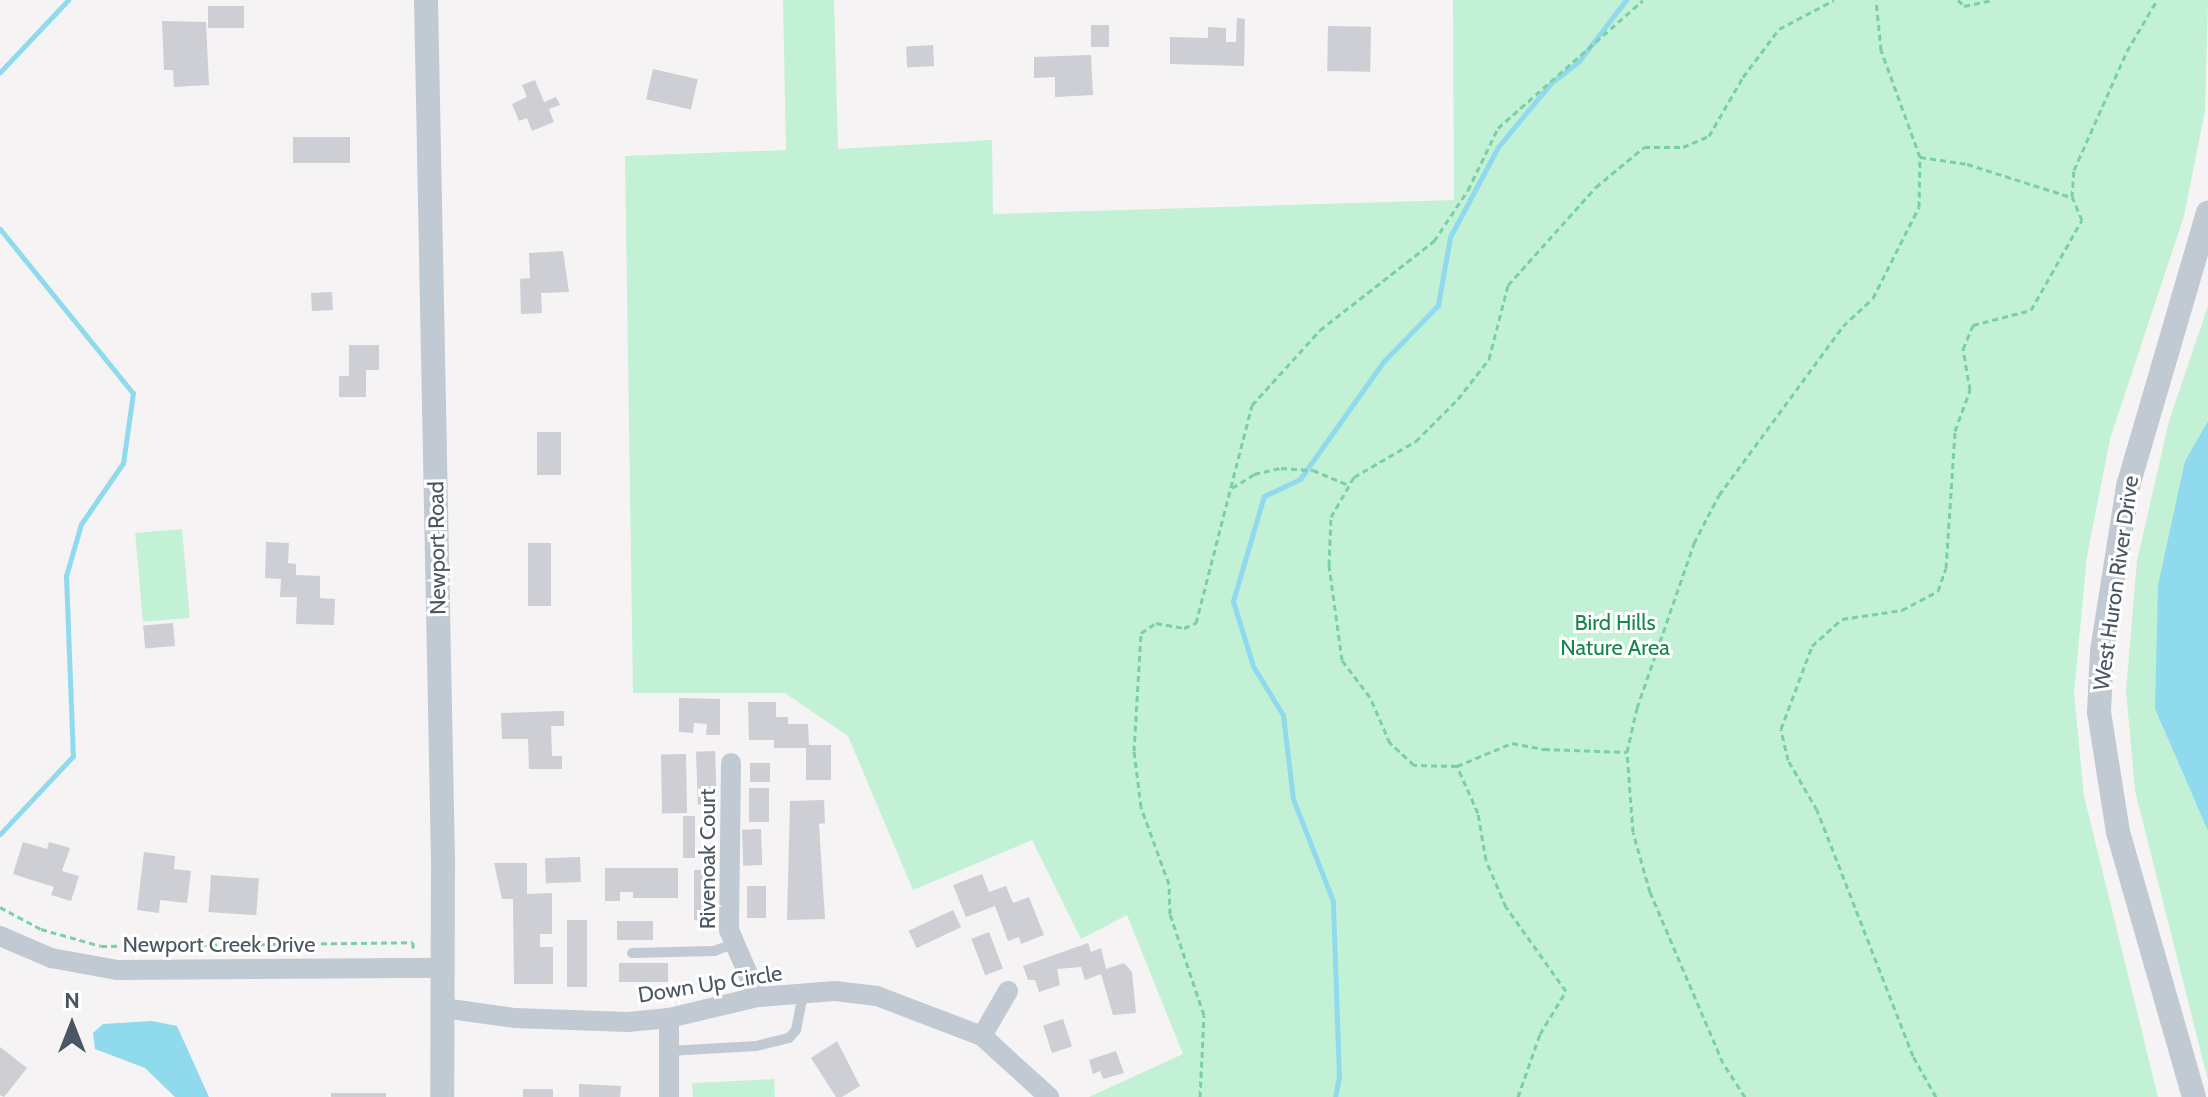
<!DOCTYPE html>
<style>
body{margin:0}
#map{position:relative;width:2208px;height:1097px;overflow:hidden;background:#f5f3f3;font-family:Cabin,sans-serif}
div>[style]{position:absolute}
.green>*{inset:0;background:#c3f1d5;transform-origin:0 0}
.water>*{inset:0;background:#90daee}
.stream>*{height:5px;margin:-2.5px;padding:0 2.5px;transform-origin:2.5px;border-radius:2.5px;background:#90daee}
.building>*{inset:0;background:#cdcfd5;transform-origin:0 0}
.path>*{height:3px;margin-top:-1.5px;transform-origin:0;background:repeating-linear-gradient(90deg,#7ad0a6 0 6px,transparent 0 10px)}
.service>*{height:10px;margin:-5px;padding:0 5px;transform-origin:5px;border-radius:5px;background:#c1cad2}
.minor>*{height:20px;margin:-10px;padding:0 10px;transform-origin:10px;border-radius:10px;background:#c1cad2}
.tertiary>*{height:24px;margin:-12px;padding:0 12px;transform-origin:12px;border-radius:12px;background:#c1cad2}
span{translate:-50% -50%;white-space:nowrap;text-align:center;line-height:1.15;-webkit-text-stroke:6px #fff;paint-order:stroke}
.street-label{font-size:22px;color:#4a5661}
.park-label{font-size:22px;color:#17864f}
.north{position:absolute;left:32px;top:985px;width:80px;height:80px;-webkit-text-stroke:6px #fff;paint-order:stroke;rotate:0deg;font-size:22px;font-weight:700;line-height:32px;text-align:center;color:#4a5661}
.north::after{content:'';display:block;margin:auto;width:28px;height:36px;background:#4a5661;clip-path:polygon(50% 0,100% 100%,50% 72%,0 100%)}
</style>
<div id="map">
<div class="green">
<i style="clip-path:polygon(783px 0,834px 0,838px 149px,992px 140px,993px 214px,1454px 200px,1453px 0,2208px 0,2205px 111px,2184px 216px,2110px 439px,2087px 556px,2074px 693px,2084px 796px,2158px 1097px,1089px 1097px,1183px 1054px,1127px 915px,1081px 939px,1032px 840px,913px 890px,848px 736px,785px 693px,633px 693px,625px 156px,786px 150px)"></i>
<i style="clip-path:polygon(2208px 306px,2208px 421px,2185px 461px,2155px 709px,2208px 831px,2208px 1080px,2135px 791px,2126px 690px,2137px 561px,2169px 421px)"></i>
<i style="left:182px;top:529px;width:89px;height:47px;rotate:85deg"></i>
<i style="left:774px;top:1079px;width:18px;height:82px;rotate:87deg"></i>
</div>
<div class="water">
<i style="clip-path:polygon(2208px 421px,2208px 831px,2155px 709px,2158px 585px,2185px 461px)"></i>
<i style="clip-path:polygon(152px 1021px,177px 1026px,209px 1097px,175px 1097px,145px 1068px,95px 1049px,93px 1033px,103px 1024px)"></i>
</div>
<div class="stream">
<i style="left:0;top:72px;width:99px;rotate:-46.6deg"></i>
<i style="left:0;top:229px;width:211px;rotate:51deg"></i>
<i style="left:133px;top:393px;width:71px;rotate:98.1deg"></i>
<i style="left:123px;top:463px;width:74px;rotate:124.5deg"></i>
<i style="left:81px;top:524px;width:54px;rotate:106.1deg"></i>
<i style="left:66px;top:576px;width:180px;rotate:87.8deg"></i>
<i style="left:73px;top:756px;width:107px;rotate:133.1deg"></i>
<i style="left:1335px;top:1097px;width:20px;rotate:-79deg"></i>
<i style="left:1339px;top:1077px;width:176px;rotate:-92deg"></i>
<i style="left:1333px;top:901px;width:110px;rotate:-111.4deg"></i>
<i style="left:1293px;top:799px;width:85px;rotate:-96.8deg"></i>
<i style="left:1283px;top:715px;width:57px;rotate:-121.5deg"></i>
<i style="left:1253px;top:666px;width:68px;rotate:-107.1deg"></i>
<i style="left:1233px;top:601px;width:109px;rotate:-73.6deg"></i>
<i style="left:1264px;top:496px;width:40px;rotate:-25deg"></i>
<i style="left:1300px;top:479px;width:145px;rotate:-54.6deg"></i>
<i style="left:1384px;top:361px;width:78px;rotate:-46deg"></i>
<i style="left:1438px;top:305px;width:69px;rotate:-80deg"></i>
<i style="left:1450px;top:237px;width:102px;rotate:-61.9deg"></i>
<i style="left:1498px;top:147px;width:83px;rotate:-50.4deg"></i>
<i style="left:1551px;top:83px;width:36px;rotate:-38deg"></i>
<i style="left:1579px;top:61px;width:77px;rotate:-52.4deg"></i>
</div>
<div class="building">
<i style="left:244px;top:6px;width:22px;height:36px;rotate:90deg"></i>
<i style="clip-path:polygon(1237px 18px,1245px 19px,1244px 66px,1170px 64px,1170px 37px,1208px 38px,1208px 27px,1226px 28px,1226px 42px,1236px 42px)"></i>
<i style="clip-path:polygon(162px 21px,206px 22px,209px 85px,174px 87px,173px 70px,164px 70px)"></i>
<i style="left:1091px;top:25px;width:18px;height:22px"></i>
<i style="left:1328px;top:26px;width:43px;height:45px;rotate:1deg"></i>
<i style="left:933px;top:45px;width:21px;height:27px;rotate:87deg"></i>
<i style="clip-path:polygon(1091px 55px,1093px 95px,1055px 97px,1055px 77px,1034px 78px,1034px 57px)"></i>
<i style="left:653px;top:69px;width:46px;height:31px;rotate:13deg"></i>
<i style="clip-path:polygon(535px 80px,544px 102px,556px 97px,560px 105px,549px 109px,554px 122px,532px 131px,527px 118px,519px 121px,512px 104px,527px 97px,522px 85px)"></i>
<i style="left:293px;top:137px;width:57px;height:26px"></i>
<i style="clip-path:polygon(563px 251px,569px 292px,541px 293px,542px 313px,521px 314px,520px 279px,530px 278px,529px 253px)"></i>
<i style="left:332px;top:292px;width:18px;height:21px;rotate:87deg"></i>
<i style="clip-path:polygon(349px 345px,379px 345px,379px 370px,366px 370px,366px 397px,339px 397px,339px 376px,349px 376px)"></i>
<i style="left:537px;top:432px;width:24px;height:43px"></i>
<i style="clip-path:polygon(266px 542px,289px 543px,288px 563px,296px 564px,296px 575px,320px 576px,320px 598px,335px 599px,334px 625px,296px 624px,297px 597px,280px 597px,281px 579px,265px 578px)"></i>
<i style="left:528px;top:543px;width:23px;height:63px"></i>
<i style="left:173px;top:623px;width:23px;height:30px;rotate:85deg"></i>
<i style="clip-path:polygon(679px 698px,720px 699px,720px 735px,706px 735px,707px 724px,694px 723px,693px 733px,679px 732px)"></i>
<i style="clip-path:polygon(748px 702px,776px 702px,776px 717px,788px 717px,788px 724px,808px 724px,809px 745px,831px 745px,831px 780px,806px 780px,806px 748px,774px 748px,774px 740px,749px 740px)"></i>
<i style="clip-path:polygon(564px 711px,564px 726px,551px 726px,552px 756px,562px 756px,562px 769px,529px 769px,528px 739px,502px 739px,501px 713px)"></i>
<i style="left:715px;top:751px;width:53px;height:19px;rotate:88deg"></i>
<i style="left:686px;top:754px;width:59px;height:25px;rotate:89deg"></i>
<i style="left:750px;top:763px;width:20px;height:19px"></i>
<i style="left:749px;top:788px;width:20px;height:34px"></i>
<i style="clip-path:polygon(824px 800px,825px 823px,819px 824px,825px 919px,787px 920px,790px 801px)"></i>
<i style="left:683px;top:816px;width:12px;height:42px"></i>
<i style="left:761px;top:829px;width:36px;height:19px;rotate:88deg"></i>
<i style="clip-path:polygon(23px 842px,47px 849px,49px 842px,70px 848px,62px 871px,79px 876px,71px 901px,51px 895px,54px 887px,13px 874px)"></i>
<i style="clip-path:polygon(144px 852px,175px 856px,174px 869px,191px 871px,187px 903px,160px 900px,159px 913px,137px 910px)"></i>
<i style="left:580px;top:857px;width:25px;height:35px;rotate:88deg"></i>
<i style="clip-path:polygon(494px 863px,527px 863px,527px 894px,552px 893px,552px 934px,540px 934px,540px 947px,553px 947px,553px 984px,514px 984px,513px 899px,502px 899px)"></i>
<i style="clip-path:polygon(605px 868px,678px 868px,678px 898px,633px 898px,633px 892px,620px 892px,620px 901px,605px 901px)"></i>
<i style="left:694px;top:870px;width:19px;height:50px"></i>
<i style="clip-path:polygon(982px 874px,989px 892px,1006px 886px,1013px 903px,1029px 897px,1044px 935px,1021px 944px,1019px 937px,1008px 941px,995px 906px,966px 917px,953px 885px)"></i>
<i style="left:211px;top:875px;width:48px;height:37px;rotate:4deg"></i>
<i style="left:747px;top:886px;width:19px;height:32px"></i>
<i style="left:953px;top:910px;width:19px;height:49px;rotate:65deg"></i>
<i style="left:567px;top:920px;width:20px;height:67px"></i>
<i style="left:653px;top:921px;width:19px;height:36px;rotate:90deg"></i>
<i style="left:989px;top:932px;width:39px;height:19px;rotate:69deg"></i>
<i style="clip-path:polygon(1088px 943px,1091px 952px,1101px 948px,1106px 969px,1124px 963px,1132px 972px,1136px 1013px,1113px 1015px,1101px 974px,1085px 980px,1081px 967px,1057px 969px,1060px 985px,1039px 992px,1035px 980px,1028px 980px,1023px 966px)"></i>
<i style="left:668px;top:963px;width:19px;height:49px;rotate:90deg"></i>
<i style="left:1063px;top:1019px;width:29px;height:21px;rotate:72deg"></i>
<i style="clip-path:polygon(837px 1041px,860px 1086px,842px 1097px,836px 1097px,811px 1058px)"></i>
<i style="clip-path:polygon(0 1047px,27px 1068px,4px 1097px,0 1095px)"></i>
<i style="clip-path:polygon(1116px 1051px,1124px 1073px,1103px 1079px,1100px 1071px,1093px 1074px,1089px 1060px)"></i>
<i style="clip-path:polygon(579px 1084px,621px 1086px,620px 1097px,579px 1097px)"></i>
<i style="left:523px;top:1089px;width:30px;height:8px"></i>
<i style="left:331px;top:1093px;width:55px;height:4px"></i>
</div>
<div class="path">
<i style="left:1958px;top:0;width:8px;rotate:45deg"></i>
<i style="left:1964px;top:6px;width:29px;rotate:-12deg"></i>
<i style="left:1920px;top:157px;width:48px;rotate:8.5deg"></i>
<i style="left:1967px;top:164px;width:109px;rotate:17.6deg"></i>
<i style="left:1232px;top:488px;width:26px;rotate:-32deg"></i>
<i style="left:1254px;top:474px;width:28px;rotate:-13deg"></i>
<i style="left:1281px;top:468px;width:32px;rotate:4deg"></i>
<i style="left:1313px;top:470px;width:39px;rotate:23deg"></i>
<i style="left:1457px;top:766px;width:60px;rotate:-22.7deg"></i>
<i style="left:1512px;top:743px;width:33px;rotate:11deg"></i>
<i style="left:1544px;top:749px;width:83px;rotate:2.1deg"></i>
<i style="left:0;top:907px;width:47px;rotate:28.2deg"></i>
<i style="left:41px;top:929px;width:62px;rotate:15.8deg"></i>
<i style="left:101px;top:946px;width:312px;rotate:-0.7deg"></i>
<i style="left:413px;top:942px;width:6px;rotate:90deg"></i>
<i style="left:1200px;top:1097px;width:82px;rotate:-87.2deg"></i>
<i style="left:1204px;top:1015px;width:107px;rotate:-108.6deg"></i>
<i style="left:1170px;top:914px;width:30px;rotate:-92deg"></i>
<i style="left:1169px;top:884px;width:82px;rotate:-110deg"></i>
<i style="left:1141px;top:807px;width:56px;rotate:-97.1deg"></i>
<i style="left:1134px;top:751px;width:118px;rotate:-86.6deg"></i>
<i style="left:1141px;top:633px;width:18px;rotate:-34deg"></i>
<i style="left:1156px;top:623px;width:28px;rotate:10deg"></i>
<i style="left:1184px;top:628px;width:13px;rotate:-23deg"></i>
<i style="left:1196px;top:623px;width:225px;rotate:-75.6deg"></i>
<i style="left:1252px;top:405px;width:101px;rotate:-47.8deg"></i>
<i style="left:1320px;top:330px;width:145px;rotate:-38deg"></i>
<i style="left:1434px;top:241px;width:61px;rotate:-56.3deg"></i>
<i style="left:1468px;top:190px;width:69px;rotate:-64.2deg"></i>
<i style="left:1498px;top:128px;width:193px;rotate:-41.4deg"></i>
<i style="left:1518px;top:1097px;width:67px;rotate:-70.8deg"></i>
<i style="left:1540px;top:1034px;width:50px;rotate:-58.8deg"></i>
<i style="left:1566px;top:991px;width:103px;rotate:-125.5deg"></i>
<i style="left:1506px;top:907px;width:51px;rotate:-113.1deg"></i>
<i style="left:1486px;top:860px;width:48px;rotate:-99.7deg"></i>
<i style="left:1478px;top:813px;width:51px;rotate:-114.1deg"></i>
<i style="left:1457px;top:766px;width:43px;rotate:-178.7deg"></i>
<i style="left:1414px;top:765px;width:33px;rotate:-137deg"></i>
<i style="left:1390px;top:743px;width:50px;rotate:-113.5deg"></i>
<i style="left:1370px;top:697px;width:46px;rotate:-127.1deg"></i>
<i style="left:1342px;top:660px;width:96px;rotate:-97.8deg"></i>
<i style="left:1329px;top:565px;width:48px;rotate:-87.6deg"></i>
<i style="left:1331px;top:517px;width:46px;rotate:-60.1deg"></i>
<i style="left:1354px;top:477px;width:72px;rotate:-30.1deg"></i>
<i style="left:1416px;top:441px;width:59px;rotate:-45deg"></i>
<i style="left:1458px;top:399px;width:51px;rotate:-52.2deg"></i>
<i style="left:1489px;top:359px;width:76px;rotate:-75.6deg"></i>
<i style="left:1508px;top:285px;width:132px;rotate:-48.1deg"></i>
<i style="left:1596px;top:187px;width:62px;rotate:-39.8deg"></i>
<i style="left:1644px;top:147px;width:39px"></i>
<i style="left:1683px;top:147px;width:28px;rotate:-23deg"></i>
<i style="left:1709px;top:136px;width:68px;rotate:-60deg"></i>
<i style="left:1743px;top:77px;width:60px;rotate:-53.1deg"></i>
<i style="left:1779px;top:29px;width:62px;rotate:-27.8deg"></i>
<i style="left:1745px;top:1097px;width:40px;rotate:-122.9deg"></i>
<i style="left:1723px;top:1063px;width:186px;rotate:-113.1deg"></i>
<i style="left:1650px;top:892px;width:62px;rotate:-105.8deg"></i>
<i style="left:1633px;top:832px;width:80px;rotate:-94.3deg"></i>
<i style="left:1627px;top:752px;width:45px;rotate:-77.2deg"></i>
<i style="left:1637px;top:708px;width:175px;rotate:-70.9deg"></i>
<i style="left:1694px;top:543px;width:54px;rotate:-62.5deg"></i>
<i style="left:1719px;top:495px;width:210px;rotate:-53.7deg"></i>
<i style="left:1843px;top:326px;width:41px;rotate:-43deg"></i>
<i style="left:1873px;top:298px;width:102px;rotate:-63.2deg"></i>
<i style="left:1919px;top:207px;width:50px;rotate:-88.9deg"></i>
<i style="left:1920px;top:157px;width:114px;rotate:-110deg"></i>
<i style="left:1881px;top:50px;width:50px;rotate:-95.7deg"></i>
<i style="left:1936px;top:1097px;width:47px;rotate:-119.3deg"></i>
<i style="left:1913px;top:1056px;width:264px;rotate:-111.3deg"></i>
<i style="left:1817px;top:810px;width:58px;rotate:-120.1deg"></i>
<i style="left:1788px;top:760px;width:32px;rotate:-103deg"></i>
<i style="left:1781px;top:729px;width:89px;rotate:-69.5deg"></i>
<i style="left:1812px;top:646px;width:40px;rotate:-42deg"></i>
<i style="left:1842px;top:619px;width:61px;rotate:-8.5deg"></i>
<i style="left:1902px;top:610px;width:41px;rotate:-27.8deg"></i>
<i style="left:1938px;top:591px;width:24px;rotate:-71deg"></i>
<i style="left:1946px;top:568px;width:137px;rotate:-86.2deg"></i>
<i style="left:1955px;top:431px;width:44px;rotate:-69.9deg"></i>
<i style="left:1970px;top:390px;width:42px;rotate:-99.7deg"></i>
<i style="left:1963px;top:349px;width:26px;rotate:-67deg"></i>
<i style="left:1973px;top:325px;width:60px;rotate:-14.5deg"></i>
<i style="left:2031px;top:310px;width:103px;rotate:-60.5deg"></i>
<i style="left:2082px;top:220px;width:25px;rotate:-113deg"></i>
<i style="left:2072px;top:197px;width:27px;rotate:-86deg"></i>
<i style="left:2074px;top:170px;width:130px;rotate:-66deg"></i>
<i style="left:2127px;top:51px;width:59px;rotate:-59.5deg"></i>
</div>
<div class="service">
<i style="left:632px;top:953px;width:82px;rotate:-1.4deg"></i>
<i style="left:714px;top:951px;width:20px;rotate:-20deg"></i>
<i style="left:669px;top:1051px;width:87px;rotate:-3.3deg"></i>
<i style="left:756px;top:1046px;width:34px;rotate:-14deg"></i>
<i style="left:789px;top:1038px;width:11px;rotate:-49deg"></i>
<i style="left:796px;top:1030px;width:37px;rotate:-79deg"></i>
</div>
<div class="minor">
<i style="left:731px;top:763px;width:167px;rotate:90.7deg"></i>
<i style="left:729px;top:930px;width:73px;rotate:66.6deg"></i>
<i style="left:0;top:936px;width:56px;rotate:23.3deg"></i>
<i style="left:51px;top:958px;width:68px;rotate:10.2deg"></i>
<i style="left:118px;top:970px;width:325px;rotate:-0.4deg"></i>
<i style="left:443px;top:1008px;width:73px;rotate:7.9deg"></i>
<i style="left:515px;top:1018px;width:113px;rotate:2deg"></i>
<i style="left:628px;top:1022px;width:41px;rotate:-5.6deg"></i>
<i style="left:669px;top:1018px;width:91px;rotate:-13.3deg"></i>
<i style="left:758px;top:997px;width:77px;rotate:-4.5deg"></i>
<i style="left:835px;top:991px;width:42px;rotate:6.8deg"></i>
<i style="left:877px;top:996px;width:112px;rotate:20.9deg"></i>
<i style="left:982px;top:1036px;width:91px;rotate:42.3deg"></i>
<i style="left:982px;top:1036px;width:52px;rotate:-60deg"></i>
<i style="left:669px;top:1097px;width:79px;rotate:-90deg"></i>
</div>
<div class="tertiary">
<i style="left:426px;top:0;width:860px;rotate:88.87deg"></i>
<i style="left:443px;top:860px;width:237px;rotate:90.2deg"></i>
<i style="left:2194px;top:1097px;width:276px;rotate:-106deg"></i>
<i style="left:2118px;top:832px;width:121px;rotate:-99deg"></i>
<i style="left:2099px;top:712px;width:61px;rotate:-87.2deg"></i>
<i style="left:2102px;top:651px;width:167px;rotate:-81deg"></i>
<i style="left:2128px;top:486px;width:285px;rotate:-73.7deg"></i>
</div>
<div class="street-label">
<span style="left:437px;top:548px;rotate:-91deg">Newport Road</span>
<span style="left:2116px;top:583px;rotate:-82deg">West Huron River Drive</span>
<span style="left:708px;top:859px;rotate:-90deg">Rivenoak Court</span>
<span style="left:219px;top:945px">Newport Creek Drive</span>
<span style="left:710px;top:984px;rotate:-9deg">Down Up Circle</span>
</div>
<div class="park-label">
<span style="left:1615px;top:635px">Bird Hills<br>Nature Area</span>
</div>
<div class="north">N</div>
</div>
